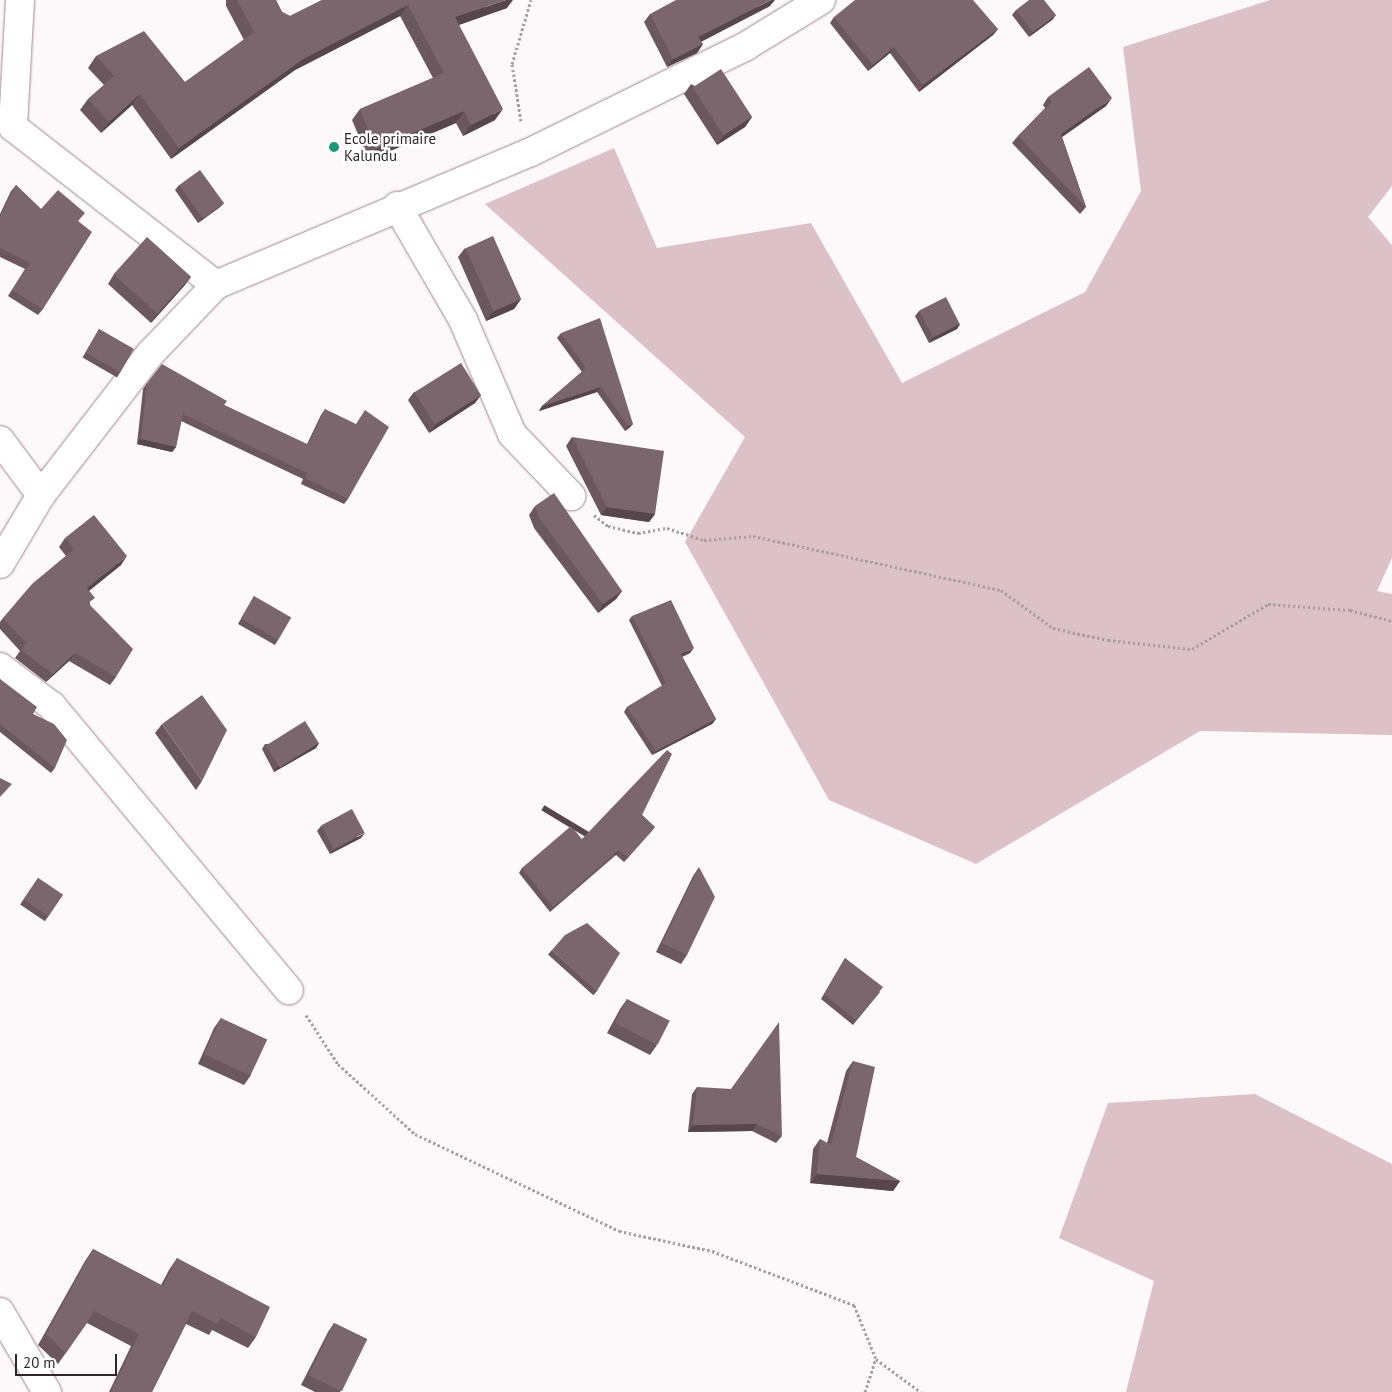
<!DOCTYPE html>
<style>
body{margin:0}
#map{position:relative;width:1392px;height:1392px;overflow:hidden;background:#fdf8fa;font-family:"PT Sans",sans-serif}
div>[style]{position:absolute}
.green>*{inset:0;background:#dcc1c9}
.path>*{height:3px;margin-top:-1.5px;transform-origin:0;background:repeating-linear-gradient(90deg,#a69ea1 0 2.5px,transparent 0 5px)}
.roads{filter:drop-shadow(0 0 1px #9e878e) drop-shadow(0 0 1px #9e878e)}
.street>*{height:28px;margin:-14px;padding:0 14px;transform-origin:14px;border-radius:14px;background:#fff}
.wall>*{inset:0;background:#6b585e;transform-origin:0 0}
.shaded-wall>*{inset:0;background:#57474c;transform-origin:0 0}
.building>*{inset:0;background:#7c666d;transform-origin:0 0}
.dots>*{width:14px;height:14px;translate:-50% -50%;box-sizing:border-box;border:2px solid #fff;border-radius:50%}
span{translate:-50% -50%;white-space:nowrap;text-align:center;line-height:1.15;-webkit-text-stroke:5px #fff;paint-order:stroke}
.poi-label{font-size:15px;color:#302629}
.left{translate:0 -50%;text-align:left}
.scale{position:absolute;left:15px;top:1354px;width:102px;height:22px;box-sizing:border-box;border:2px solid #302629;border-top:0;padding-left:6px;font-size:15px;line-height:18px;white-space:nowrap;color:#302629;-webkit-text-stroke:4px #fff;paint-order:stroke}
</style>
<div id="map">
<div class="green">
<i style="clip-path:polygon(1270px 0,1392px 0,1392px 186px,1368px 217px,1392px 245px,1392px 558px,1377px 591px,1392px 594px,1392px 735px,1200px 731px,976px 864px,829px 800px,685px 542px,745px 437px,485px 204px,614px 148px,657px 248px,811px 223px,902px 383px,1085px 292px,1141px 191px,1123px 47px)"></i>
<i style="clip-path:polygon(1255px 1094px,1392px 1164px,1392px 1392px,1126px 1392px,1154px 1281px,1059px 1238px,1108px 1103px)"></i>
</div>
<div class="path">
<i style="left:521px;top:121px;width:58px;rotate:-99deg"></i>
<i style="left:512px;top:64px;width:67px;rotate:-73.5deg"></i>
<i style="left:594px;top:515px;width:18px;rotate:38deg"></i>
<i style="left:608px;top:526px;width:31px;rotate:13deg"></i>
<i style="left:638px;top:533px;width:29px;rotate:-10deg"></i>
<i style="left:667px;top:528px;width:39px;rotate:18deg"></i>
<i style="left:704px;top:540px;width:49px;rotate:-4.7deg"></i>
<i style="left:753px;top:536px;width:254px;rotate:12.3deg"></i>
<i style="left:1001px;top:590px;width:64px;rotate:36.2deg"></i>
<i style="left:1053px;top:628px;width:56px;rotate:12.3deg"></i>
<i style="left:1108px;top:640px;width:84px;rotate:6.1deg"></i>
<i style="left:1192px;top:649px;width:88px;rotate:-30.6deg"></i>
<i style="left:1268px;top:604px;width:82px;rotate:4.2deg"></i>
<i style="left:1350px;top:610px;width:43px;rotate:14.7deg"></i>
<i style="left:306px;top:1015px;width:59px;rotate:56.9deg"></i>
<i style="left:338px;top:1064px;width:104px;rotate:42.3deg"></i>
<i style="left:415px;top:1134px;width:226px;rotate:25.4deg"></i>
<i style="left:619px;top:1231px;width:95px;rotate:12.1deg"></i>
<i style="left:712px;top:1251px;width:152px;rotate:20.8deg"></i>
<i style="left:854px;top:1305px;width:58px;rotate:67.8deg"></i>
<i style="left:876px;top:1359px;width:56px;rotate:36.3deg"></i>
<i style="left:865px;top:1392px;width:35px;rotate:-72deg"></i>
</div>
<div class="roads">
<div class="street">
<i style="left:20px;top:0;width:127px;rotate:93.2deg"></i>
<i style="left:13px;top:127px;width:257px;rotate:37.9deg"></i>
<i style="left:397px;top:206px;width:132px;rotate:59.9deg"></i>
<i style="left:463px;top:320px;width:124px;rotate:66.7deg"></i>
<i style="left:512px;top:434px;width:86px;rotate:46.4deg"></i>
<i style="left:0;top:440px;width:69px;rotate:53.3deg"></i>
<i style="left:0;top:564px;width:80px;rotate:-59.3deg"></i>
<i style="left:41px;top:495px;width:178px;rotate:-52.3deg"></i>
<i style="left:150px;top:354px;width:95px;rotate:-46.3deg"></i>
<i style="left:216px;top:285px;width:342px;rotate:-22.9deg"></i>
<i style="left:531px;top:152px;width:240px;rotate:-26.2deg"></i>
<i style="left:746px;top:46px;width:88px;rotate:-31.5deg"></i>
<i style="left:0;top:667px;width:65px;rotate:36.9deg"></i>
<i style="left:52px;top:706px;width:370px;rotate:50.2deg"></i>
<i style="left:0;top:1312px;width:93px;rotate:59.6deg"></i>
</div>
</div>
<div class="wall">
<i style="clip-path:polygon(226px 0,276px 0,282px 12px,290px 16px,322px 0,507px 8px,459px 25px,495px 120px,463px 136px,456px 123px,369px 160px,352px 120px,360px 109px,433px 78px,400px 16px,295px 70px,171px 159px,132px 105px,101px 133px,80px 110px,88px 99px,104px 85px,88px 68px,96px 56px,185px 82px,244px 40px,226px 6px)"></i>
<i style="clip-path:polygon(770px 6px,701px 42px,703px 44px,697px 53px,667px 67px,644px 22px,650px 14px)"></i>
<i style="clip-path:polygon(1016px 10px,1056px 15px,1052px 20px,1029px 37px,1012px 15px)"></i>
<i style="clip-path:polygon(834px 17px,998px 29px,993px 35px,919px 92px,890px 53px,868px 71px,830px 23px)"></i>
<i style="clip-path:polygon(691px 84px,752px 117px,745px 127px,717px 145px,684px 94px)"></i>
<i style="clip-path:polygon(1048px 97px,1106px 106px,1062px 137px,1086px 207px,1080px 214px,1012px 143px,1018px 136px,1045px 108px,1043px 105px)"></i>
<i style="clip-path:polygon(16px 185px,41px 209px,79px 221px,43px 309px,38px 315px,8px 296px,25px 269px,0 257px,0 214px,11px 191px)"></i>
<i style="clip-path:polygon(179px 185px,224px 203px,220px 207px,198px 223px,175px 190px)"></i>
<i style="clip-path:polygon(465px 248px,521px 299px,514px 309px,486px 321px,458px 257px)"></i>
<i style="clip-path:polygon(114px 274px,191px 277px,184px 286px,151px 323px,108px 284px)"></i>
<i style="clip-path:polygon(919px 311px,960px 324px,957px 329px,929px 343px,915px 316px)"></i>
<i style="left:99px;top:329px;width:40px;height:33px;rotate:30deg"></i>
<i style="clip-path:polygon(561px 333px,633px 424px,629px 428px,625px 431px,597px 392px,539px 411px,542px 406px,582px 372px,557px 338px)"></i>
<i style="clip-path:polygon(147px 383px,224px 405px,307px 444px,321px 415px,325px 409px,348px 499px,344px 504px,301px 484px,303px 479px,181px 421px,176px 447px,172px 452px,137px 444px,143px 389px)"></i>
<i style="clip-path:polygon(414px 392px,481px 395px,475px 403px,429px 433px,408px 400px)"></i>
<i style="clip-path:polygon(572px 437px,655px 514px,649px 522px,601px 515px,566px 446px)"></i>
<i style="clip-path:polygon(535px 506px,622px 591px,616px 599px,598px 613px,534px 528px,529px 515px)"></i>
<i style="clip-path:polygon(65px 538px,121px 565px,89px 591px,90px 605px,116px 677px,110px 685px,69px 661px,46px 682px,15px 658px,20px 651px,0 629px,0 622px,3px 618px,66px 556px,59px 547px)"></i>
<i style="clip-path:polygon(254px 596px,278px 640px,275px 645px,238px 624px)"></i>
<i style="clip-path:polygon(632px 616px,690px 653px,682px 657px,716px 719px,712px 724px,652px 755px,624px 712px,627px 707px,662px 686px,629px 620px)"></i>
<i style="clip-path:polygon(0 679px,33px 714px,55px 768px,51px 773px,0 732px)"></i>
<i style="clip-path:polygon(162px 724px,202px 781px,196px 790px,155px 733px)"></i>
<i style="clip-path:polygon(319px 743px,316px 748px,274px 772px,262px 749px,265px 744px)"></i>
<i style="clip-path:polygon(642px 815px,655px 827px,624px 862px,616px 855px,550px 912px,519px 873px,522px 868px,582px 839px)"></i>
<i style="clip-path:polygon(321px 826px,361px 838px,330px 854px,317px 831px)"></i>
<i style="clip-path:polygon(699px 867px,687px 955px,681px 964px,656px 952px,693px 876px)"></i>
<i style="left:38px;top:878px;width:30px;height:32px;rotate:34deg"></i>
<i style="left:552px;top:950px;width:61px;height:6px;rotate:42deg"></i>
<i style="clip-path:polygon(845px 958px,880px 992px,853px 1025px,821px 999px)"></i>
<i style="clip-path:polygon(627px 999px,657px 1045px,650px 1055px,607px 1033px,620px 1009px)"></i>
<i style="clip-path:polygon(221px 1018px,251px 1075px,244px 1085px,198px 1064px,214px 1028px)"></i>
<i style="clip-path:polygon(853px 1061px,856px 1157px,900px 1181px,893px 1191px,810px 1183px,813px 1149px,820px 1139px,827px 1143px,846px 1071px)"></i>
<i style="clip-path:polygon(697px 1087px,782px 1136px,776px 1143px,752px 1131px,688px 1132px,692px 1094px)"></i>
<i style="clip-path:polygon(93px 1249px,161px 1285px,169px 1270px,177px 1258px,256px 1337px,248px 1348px,212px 1330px,209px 1335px,186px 1324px,152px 1392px,109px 1392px,131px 1346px,87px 1323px,58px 1364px,38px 1345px,85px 1261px)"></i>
<i style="clip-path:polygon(334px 1323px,367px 1339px,340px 1392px,315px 1392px,301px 1385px,328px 1332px)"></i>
</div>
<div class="shaded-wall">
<i style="clip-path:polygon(506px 0,513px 0,507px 8px,447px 29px,455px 17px)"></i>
<i style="clip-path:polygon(771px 0,775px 0,770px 6px,692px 46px,698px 37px)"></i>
<i style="clip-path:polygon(408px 5px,400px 16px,295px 70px,171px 159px,179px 148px,303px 59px)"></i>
<i style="clip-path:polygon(1056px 15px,1052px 20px,1029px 37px,1033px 32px)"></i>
<i style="clip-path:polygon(998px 29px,993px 35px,919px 92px,923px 85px)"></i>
<i style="clip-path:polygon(703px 44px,697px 53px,667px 67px,673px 59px)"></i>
<i style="clip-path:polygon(894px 47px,890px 53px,868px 71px,873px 65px)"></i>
<i style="clip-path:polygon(140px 94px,132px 105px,101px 133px,109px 122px)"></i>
<i style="clip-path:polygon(1112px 98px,1106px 106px,1055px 142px,1061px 134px)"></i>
<i style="clip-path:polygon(503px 109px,495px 120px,463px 136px,471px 125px)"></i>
<i style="clip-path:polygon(464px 111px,456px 123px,369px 160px,376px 149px)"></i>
<i style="clip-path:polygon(752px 117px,745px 127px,717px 145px,724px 135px)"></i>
<i style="clip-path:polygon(224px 203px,220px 207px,198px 223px,202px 218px)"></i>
<i style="clip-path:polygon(191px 277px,184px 286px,151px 323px,158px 313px)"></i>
<i style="clip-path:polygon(521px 299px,514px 309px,486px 321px,493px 312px)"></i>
<i style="clip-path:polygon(960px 324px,957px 329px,929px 343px,933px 338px)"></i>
<i style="clip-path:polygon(601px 387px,597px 392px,539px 411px,542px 406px)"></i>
<i style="clip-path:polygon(481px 395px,475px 403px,429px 433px,435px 425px)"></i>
<i style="clip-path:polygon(633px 424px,629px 428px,625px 431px,628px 426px)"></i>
<i style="clip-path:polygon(141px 439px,176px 447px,172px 452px,137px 444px)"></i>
<i style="clip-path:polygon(607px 507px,655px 514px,649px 522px,601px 515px)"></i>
<i style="clip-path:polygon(127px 556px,121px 565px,81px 597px,87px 588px)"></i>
<i style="clip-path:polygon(622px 591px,616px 599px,598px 613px,603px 604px)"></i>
<i style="clip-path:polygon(694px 648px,690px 653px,677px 659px,681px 654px)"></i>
<i style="clip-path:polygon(75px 653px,69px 661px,46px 682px,53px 674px)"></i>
<i style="clip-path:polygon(716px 719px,712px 724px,652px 755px,656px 751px)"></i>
<i style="clip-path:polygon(319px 743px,316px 748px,274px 772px,277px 767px)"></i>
<i style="clip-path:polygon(655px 827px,651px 832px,624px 862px,628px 857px)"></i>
<i style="clip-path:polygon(365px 833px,361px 838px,330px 854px,334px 850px)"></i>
<i style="left:619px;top:850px;width:6px;height:87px;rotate:121deg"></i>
<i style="clip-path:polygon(757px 1124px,752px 1131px,688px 1132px,693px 1125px)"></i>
<i style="clip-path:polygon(817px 1174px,900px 1181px,893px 1191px,810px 1183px)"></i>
</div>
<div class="building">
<i style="clip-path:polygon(237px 0,276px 0,282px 12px,290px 16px,322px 0,506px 0,455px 17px,503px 109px,471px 125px,464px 111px,376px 149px,360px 109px,444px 73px,408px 5px,303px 59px,179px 148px,140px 94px,109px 122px,88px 99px,114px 76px,96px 56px,144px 31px,185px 82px,254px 32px)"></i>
<i style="clip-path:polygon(676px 0,771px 0,698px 37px,703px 44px,673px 59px,650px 14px)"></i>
<i style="clip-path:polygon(855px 0,973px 0,998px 29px,923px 85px,894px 47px,873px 65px,834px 17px)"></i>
<i style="clip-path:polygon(1029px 0,1044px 0,1056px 15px,1033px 32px,1016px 10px)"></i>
<i style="clip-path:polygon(1089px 67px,1112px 98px,1061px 134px,1086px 207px,1018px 136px,1052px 102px,1048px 97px)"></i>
<i style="left:721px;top:69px;width:57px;height:34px;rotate:57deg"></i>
<i style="left:200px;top:170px;width:41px;height:26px;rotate:54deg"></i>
<i style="clip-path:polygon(16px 185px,41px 209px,58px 190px,85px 213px,78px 221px,92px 232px,43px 309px,12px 290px,30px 263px,0 248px,0 217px)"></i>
<i style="left:493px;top:236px;width:69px;height:30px;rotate:66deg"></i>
<i style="left:147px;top:237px;width:59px;height:50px;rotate:42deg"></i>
<i style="left:946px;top:297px;width:30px;height:30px;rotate:63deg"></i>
<i style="clip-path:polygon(600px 318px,633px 424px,628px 426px,601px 387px,542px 406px,586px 368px,561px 333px)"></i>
<i style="left:99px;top:329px;width:40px;height:27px;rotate:30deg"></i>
<i style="left:461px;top:363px;width:38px;height:55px;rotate:58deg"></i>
<i style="clip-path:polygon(162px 364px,227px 401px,224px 405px,308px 445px,325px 409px,356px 424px,365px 410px,389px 427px,348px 499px,305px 478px,307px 473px,183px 414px,176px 447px,141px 439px,147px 383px)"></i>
<i style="clip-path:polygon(572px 437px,664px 451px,655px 514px,607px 507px)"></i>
<i style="clip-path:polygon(554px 493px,622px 591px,603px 604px,540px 519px,535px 506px)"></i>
<i style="clip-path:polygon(94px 515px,127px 556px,87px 588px,95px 598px,88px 603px,133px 649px,116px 677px,75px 653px,53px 674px,21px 650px,26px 643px,3px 618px,32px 584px,74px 549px,65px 538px)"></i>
<i style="left:254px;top:596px;width:43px;height:26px;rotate:30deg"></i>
<i style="clip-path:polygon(671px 600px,694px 648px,681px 654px,716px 719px,656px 751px,627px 707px,666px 683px,632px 616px)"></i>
<i style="clip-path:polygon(0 679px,37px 707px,33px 714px,54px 724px,67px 740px,55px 768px,0 724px)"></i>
<i style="clip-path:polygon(202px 695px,227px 730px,202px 781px,162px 724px)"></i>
<i style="left:305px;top:721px;width:26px;height:46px;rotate:58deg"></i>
<i style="clip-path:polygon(667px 750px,672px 754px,642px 815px,655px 827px,628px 857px,619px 850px,553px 907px,522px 868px,571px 826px,582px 839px)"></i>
<i style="clip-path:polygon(0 778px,12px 784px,0 797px)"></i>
<i style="left:352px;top:809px;width:27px;height:35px;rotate:62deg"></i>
<i style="clip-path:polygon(699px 867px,715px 897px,687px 955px,662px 943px)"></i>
<i style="left:38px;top:878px;width:30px;height:26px;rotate:34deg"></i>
<i style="clip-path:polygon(587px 923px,620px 953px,597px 991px,552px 950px,565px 935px)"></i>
<i style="clip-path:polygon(845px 958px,883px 987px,856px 1020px,824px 994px)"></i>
<i style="left:627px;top:999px;width:48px;height:27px;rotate:27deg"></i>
<i style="left:221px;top:1018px;width:51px;height:40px;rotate:25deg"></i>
<i style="clip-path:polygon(779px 1022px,782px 1136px,757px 1124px,693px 1125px,697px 1087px,731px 1089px)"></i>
<i style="clip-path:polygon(853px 1061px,875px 1067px,856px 1157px,900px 1181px,817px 1174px,820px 1139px,831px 1145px)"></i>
<i style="clip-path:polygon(93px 1249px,163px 1286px,177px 1258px,270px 1307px,256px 1337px,220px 1318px,217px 1324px,192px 1311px,152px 1392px,111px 1392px,139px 1334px,94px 1311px,66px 1353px,46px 1334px)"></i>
<i style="left:334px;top:1323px;width:37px;height:58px;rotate:26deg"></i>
</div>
<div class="dots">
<i style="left:334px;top:147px;background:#1e9478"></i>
</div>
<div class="poi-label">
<span class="left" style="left:344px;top:147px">Ecole primaire<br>Kalundu</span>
</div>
<div class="scale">20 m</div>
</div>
